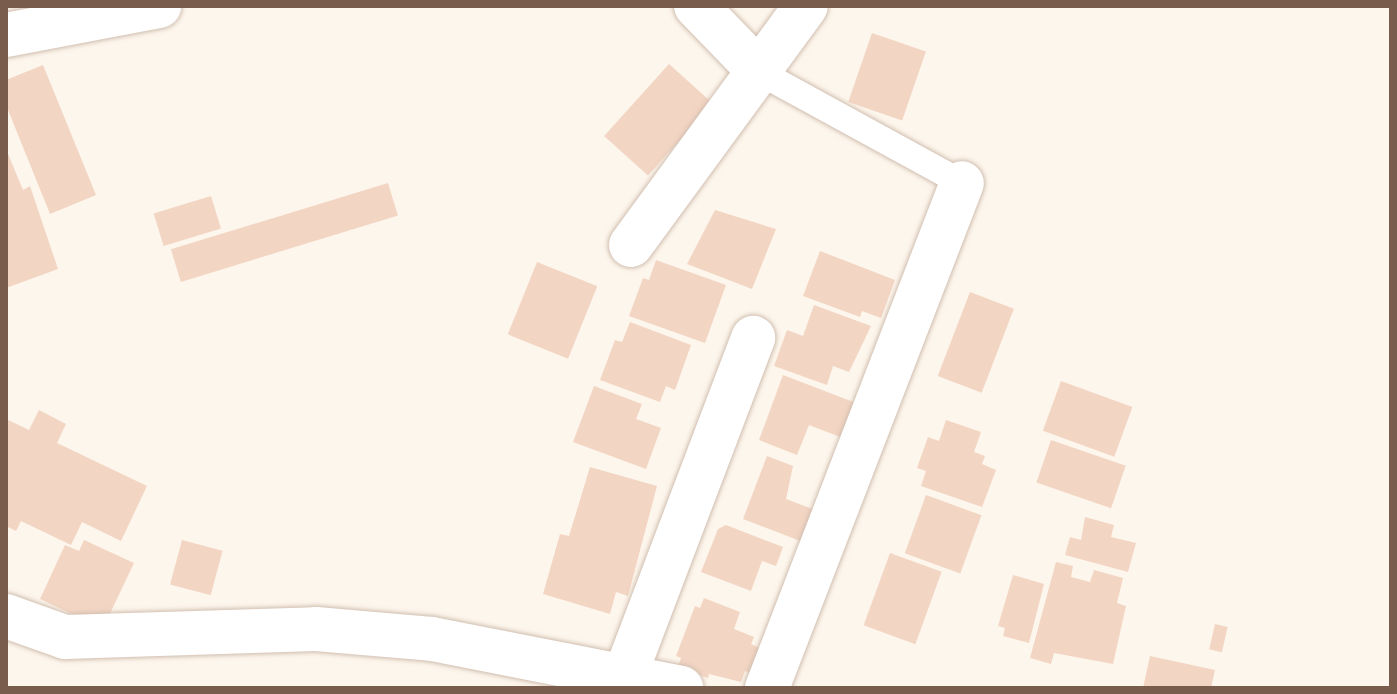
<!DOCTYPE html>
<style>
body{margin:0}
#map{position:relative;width:1397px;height:694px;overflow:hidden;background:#fdf6ec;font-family:Signika,sans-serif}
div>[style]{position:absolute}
.building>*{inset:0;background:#f3d5c3;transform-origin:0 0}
.roads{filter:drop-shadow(0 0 2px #d1beb0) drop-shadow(0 0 2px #d1beb0)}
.service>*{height:26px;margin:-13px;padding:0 13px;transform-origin:13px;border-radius:13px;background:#fff}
.minor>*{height:44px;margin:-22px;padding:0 22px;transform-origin:22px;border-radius:22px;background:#fff}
span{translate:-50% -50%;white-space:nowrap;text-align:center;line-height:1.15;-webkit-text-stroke:6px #fffaf3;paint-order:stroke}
.frame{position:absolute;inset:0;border:8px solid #7a5c4d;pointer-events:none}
</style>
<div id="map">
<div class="building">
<i style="left:872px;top:33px;width:57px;height:73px;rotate:19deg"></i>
<i style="left:669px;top:64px;width:59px;height:97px;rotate:42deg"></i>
<i style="clip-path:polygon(43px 65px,96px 195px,50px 214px,6px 105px,6px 80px)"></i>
<i style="clip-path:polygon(6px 149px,23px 190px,30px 186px,58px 269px,6px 288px)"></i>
<i style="left:388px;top:183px;width:34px;height:227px;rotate:73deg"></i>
<i style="left:211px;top:196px;width:34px;height:60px;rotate:73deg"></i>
<i style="clip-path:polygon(715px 210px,776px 229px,752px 289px,687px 264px)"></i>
<i style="clip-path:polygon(820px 251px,895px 280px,881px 318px,862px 311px,860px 317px,803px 296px)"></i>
<i style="clip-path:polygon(656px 260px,726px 285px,705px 343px,629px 316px,643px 278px,649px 280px)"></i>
<i style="left:537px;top:262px;width:65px;height:78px;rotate:22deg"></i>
<i style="left:970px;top:292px;width:47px;height:90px;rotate:21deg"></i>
<i style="clip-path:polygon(814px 305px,871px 326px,849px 372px,833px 366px,827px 385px,774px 366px,787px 330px,803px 336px)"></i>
<i style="clip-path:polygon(630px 322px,691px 345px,675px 390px,666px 386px,660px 402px,600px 380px,615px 340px,622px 342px)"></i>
<i style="clip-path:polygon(783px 375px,856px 403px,843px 438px,809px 425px,797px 455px,759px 440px)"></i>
<i style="left:1061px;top:381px;width:76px;height:53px;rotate:20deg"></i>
<i style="clip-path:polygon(594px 386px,642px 404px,636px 419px,661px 428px,646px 469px,573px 442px)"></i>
<i style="clip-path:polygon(39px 410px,66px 424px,57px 443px,147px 486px,121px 541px,82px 522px,71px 545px,21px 521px,16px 531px,6px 526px,6px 419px,29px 430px)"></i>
<i style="clip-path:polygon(946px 420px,981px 432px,974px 452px,985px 456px,982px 464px,996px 470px,982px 507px,921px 486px,926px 471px,917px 468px,928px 437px,939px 441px)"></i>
<i style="left:1051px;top:440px;width:79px;height:45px;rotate:19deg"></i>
<i style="clip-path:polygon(767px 456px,793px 466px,786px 499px,815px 510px,803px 542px,743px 519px)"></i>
<i style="clip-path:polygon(590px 467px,657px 486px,628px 596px,616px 592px,610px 614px,543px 594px,560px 534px,569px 536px)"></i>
<i style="left:926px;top:495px;width:59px;height:62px;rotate:20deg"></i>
<i style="clip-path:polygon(1085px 517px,1114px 525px,1111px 537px,1136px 543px,1128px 572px,1065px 555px,1070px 537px,1081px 540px)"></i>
<i style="clip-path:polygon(726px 525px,783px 547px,776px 566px,762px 561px,751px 591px,701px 572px,718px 529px)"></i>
<i style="clip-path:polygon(84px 540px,134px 563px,105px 624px,93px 624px,40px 599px,65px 545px,79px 551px)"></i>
<i style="left:182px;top:540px;width:42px;height:46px;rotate:15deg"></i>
<i style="left:890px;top:553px;width:55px;height:77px;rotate:20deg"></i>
<i style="clip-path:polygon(1056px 562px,1073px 566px,1071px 577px,1090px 582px,1094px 570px,1123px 578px,1117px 603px,1126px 606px,1113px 664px,1054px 653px,1051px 664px,1030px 658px)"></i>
<i style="clip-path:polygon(1013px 575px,1044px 584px,1029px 643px,1003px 636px,1005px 628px,998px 626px)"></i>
<i style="clip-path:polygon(704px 598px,740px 612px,734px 629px,754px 637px,751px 644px,762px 649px,752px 674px,745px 671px,741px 682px,709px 674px,708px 678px,678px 667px,681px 658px,676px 656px,695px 606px,700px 608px)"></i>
<i style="left:1215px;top:624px;width:13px;height:26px;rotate:13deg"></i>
<i style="clip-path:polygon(1150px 656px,1215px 670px,1211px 688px,1143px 688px)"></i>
</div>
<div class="roads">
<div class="service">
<i style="left:761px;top:73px;width:229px;rotate:28.7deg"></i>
</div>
<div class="minor">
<i style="left:696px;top:6px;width:93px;rotate:45.9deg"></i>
<i style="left:6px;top:35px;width:156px;rotate:-10.7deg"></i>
<i style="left:631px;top:245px;width:296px;rotate:-53.8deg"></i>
<i style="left:6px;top:616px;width:63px;rotate:19.6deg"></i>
<i style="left:65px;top:637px;width:251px;rotate:-1.8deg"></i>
<i style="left:316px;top:629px;width:116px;rotate:4.9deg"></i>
<i style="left:432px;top:639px;width:254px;rotate:11.1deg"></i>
<i style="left:624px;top:678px;width:364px;rotate:-69.2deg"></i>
<i style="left:767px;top:688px;width:541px;rotate:-68.89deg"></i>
</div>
</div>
<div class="frame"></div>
</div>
